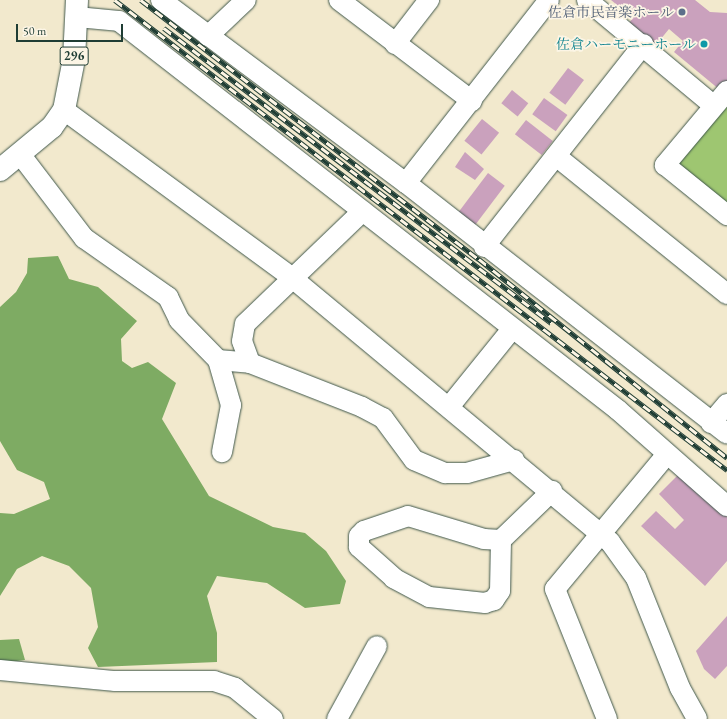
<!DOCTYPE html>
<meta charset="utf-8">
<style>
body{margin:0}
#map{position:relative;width:727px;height:719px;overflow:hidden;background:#f2e9cd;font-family:"EB Garamond","Noto Serif JP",serif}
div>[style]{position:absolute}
.green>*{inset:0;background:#9ec671}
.forest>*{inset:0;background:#7eab63}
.building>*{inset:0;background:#caa1bd;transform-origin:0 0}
.roads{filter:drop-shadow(0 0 1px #3f574b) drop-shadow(0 0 1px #3f574b)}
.minor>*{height:20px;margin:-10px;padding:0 10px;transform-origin:10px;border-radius:10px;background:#fff}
.highway>*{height:22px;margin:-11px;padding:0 11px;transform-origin:11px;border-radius:11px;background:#fff}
.rail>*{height:4.5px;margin-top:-2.25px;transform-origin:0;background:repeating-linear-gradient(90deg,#fcf5e5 0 9px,#1f3d34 0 18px);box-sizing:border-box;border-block:1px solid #1f3d34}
.dots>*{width:11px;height:11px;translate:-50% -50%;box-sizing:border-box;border:2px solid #fcf5e5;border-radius:50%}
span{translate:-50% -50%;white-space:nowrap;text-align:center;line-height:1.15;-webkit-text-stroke:3.5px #fcf5e5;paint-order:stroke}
.shield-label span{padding:1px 3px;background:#fcf5e5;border:1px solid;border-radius:3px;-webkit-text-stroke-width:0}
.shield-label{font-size:13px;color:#1f3d34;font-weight:700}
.service-label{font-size:14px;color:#4e5e75}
.right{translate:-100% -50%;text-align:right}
.culture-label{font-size:14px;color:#0d838f}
.scale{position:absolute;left:16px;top:24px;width:107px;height:18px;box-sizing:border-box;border:2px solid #1f3d34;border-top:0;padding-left:5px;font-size:12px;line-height:14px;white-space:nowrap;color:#1f3d34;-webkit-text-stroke:3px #fcf5e5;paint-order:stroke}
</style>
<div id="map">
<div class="green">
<i style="clip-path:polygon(727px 100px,727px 208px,680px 170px,679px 158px)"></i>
</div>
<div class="forest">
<i style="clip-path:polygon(58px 256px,69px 279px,98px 287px,137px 321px,121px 339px,122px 361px,132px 368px,148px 362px,176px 383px,162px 419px,209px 496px,273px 527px,305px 533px,326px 551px,346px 581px,340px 604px,305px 608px,267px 583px,217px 576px,207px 596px,217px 633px,217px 662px,98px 667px,88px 648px,98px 627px,91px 588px,69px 566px,42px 556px,17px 569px,0 596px,0 513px,14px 514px,50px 499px,44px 482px,17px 470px,0 441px,0 307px,16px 292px,27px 273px,28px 258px)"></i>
<i style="clip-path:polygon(19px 639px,25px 660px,0 663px,0 640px)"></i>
</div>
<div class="building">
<i style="clip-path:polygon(611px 0,695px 0,710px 12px,727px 13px,727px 81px,720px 90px,674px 52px,683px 41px,669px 29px,655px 46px,628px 24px,633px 18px)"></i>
<i style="left:568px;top:68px;width:20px;height:31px;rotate:37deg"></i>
<i style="left:512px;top:90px;width:21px;height:17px;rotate:39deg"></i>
<i style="left:544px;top:98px;width:29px;height:20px;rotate:36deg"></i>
<i style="left:482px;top:119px;width:22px;height:28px;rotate:39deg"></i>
<i style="left:526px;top:120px;width:34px;height:18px;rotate:38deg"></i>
<i style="clip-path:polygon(465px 152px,484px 169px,475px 180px,455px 167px)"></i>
<i style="left:488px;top:173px;width:21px;height:52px;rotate:37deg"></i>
<i style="clip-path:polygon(680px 473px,727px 517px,727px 561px,705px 586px,641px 526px,656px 511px,675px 529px,684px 520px,659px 494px)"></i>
<i style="clip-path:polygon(727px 616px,727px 666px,715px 679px,704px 669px,696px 651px)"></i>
</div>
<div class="roads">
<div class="minor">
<i style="left:161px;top:0;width:306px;rotate:36.8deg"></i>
<i style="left:406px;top:183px;width:407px;rotate:38deg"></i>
<i style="left:339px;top:0;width:167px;rotate:37.2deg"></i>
<i style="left:587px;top:0;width:165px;rotate:39.8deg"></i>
<i style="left:76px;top:17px;width:43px;rotate:5.3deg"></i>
<i style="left:119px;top:21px;width:633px;rotate:37.94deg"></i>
<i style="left:618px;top:410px;width:145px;rotate:41.4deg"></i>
<i style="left:208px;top:36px;width:52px;rotate:-43.5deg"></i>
<i style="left:395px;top:44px;width:56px;rotate:-52.3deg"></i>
<i style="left:727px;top:91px;width:97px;rotate:130deg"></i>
<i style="left:665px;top:165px;width:80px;rotate:38.9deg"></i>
<i style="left:64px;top:110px;width:282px;rotate:36.3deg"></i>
<i style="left:291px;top:277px;width:415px;rotate:39.7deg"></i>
<i style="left:610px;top:542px;width:44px;rotate:54.2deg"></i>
<i style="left:636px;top:578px;width:118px;rotate:68.2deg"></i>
<i style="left:680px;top:688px;width:35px;rotate:61deg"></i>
<i style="left:20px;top:154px;width:106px;rotate:52.7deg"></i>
<i style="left:84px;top:238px;width:103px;rotate:35.1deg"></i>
<i style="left:168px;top:297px;width:25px;rotate:64deg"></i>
<i style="left:179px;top:320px;width:56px;rotate:45.7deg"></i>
<i style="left:218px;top:360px;width:47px;rotate:73.9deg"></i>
<i style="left:231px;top:405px;width:48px;rotate:100.8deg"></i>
<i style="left:556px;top:156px;width:220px;rotate:38.9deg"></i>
<i style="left:406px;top:183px;width:232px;rotate:-52deg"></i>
<i style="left:484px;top:247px;width:258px;rotate:-51.8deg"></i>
<i style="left:218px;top:360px;width:32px;rotate:5deg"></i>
<i style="left:250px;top:363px;width:120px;rotate:21.4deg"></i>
<i style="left:362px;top:407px;width:24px;rotate:28deg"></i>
<i style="left:383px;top:418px;width:52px;rotate:53.6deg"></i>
<i style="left:414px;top:460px;width:34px;rotate:23deg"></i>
<i style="left:445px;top:473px;width:22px"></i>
<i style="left:467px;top:473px;width:49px;rotate:-15.5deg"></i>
<i style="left:250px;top:363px;width:23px;rotate:-110deg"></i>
<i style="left:242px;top:341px;width:17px;rotate:-80deg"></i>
<i style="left:245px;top:324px;width:163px;rotate:-43.8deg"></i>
<i style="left:449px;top:407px;width:100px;rotate:-51.1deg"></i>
<i style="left:711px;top:423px;width:25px;rotate:-50deg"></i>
<i style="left:501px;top:540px;width:51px;rotate:91.1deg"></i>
<i style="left:500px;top:591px;width:11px;rotate:124deg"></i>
<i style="left:494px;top:600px;width:9px;rotate:162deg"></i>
<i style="left:485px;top:603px;width:56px;rotate:-173.9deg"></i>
<i style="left:429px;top:597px;width:40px;rotate:-152deg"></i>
<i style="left:394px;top:578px;width:47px;rotate:-138.5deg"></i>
<i style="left:359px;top:547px;width:11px;rotate:-90deg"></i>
<i style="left:359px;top:536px;width:7px;rotate:-45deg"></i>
<i style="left:364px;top:531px;width:46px;rotate:-18.8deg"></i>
<i style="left:408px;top:516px;width:79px;rotate:16.8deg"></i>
<i style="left:484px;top:539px;width:17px;rotate:3deg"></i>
<i style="left:501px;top:540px;width:71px;rotate:-43.9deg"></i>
<i style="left:0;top:670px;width:116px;rotate:5.5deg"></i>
<i style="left:115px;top:681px;width:99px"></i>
<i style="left:214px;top:681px;width:22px;rotate:18deg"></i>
<i style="left:235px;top:688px;width:49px;rotate:39.2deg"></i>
<i style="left:337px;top:719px;width:83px;rotate:-61.3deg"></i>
<i style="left:607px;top:719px;width:140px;rotate:-111.8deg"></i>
<i style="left:555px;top:589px;width:175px;rotate:-50.3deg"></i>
</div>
<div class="highway">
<i style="left:0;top:170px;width:67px;rotate:-39.6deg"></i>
<i style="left:52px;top:127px;width:21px;rotate:-55deg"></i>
<i style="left:64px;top:110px;width:52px;rotate:-78.9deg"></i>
<i style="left:74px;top:59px;width:59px;rotate:-87.1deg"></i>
</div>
</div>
<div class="rail">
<i style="left:115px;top:0;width:772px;rotate:37.52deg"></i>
<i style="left:141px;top:0;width:426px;rotate:37.5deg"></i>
<i style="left:479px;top:259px;width:318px;rotate:38.7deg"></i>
<i style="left:164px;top:28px;width:487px;rotate:37.3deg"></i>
</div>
<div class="dots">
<i style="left:682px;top:12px;background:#5c6f8a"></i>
<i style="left:704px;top:44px;background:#0f9aa8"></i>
</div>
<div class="shield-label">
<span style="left:74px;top:56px">296</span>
</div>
<div class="service-label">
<span class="right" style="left:674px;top:12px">佐倉市民音楽ホール</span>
</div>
<div class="culture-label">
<span class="right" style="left:696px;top:44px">佐倉ハーモニーホール</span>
</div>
<div class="scale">50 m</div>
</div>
